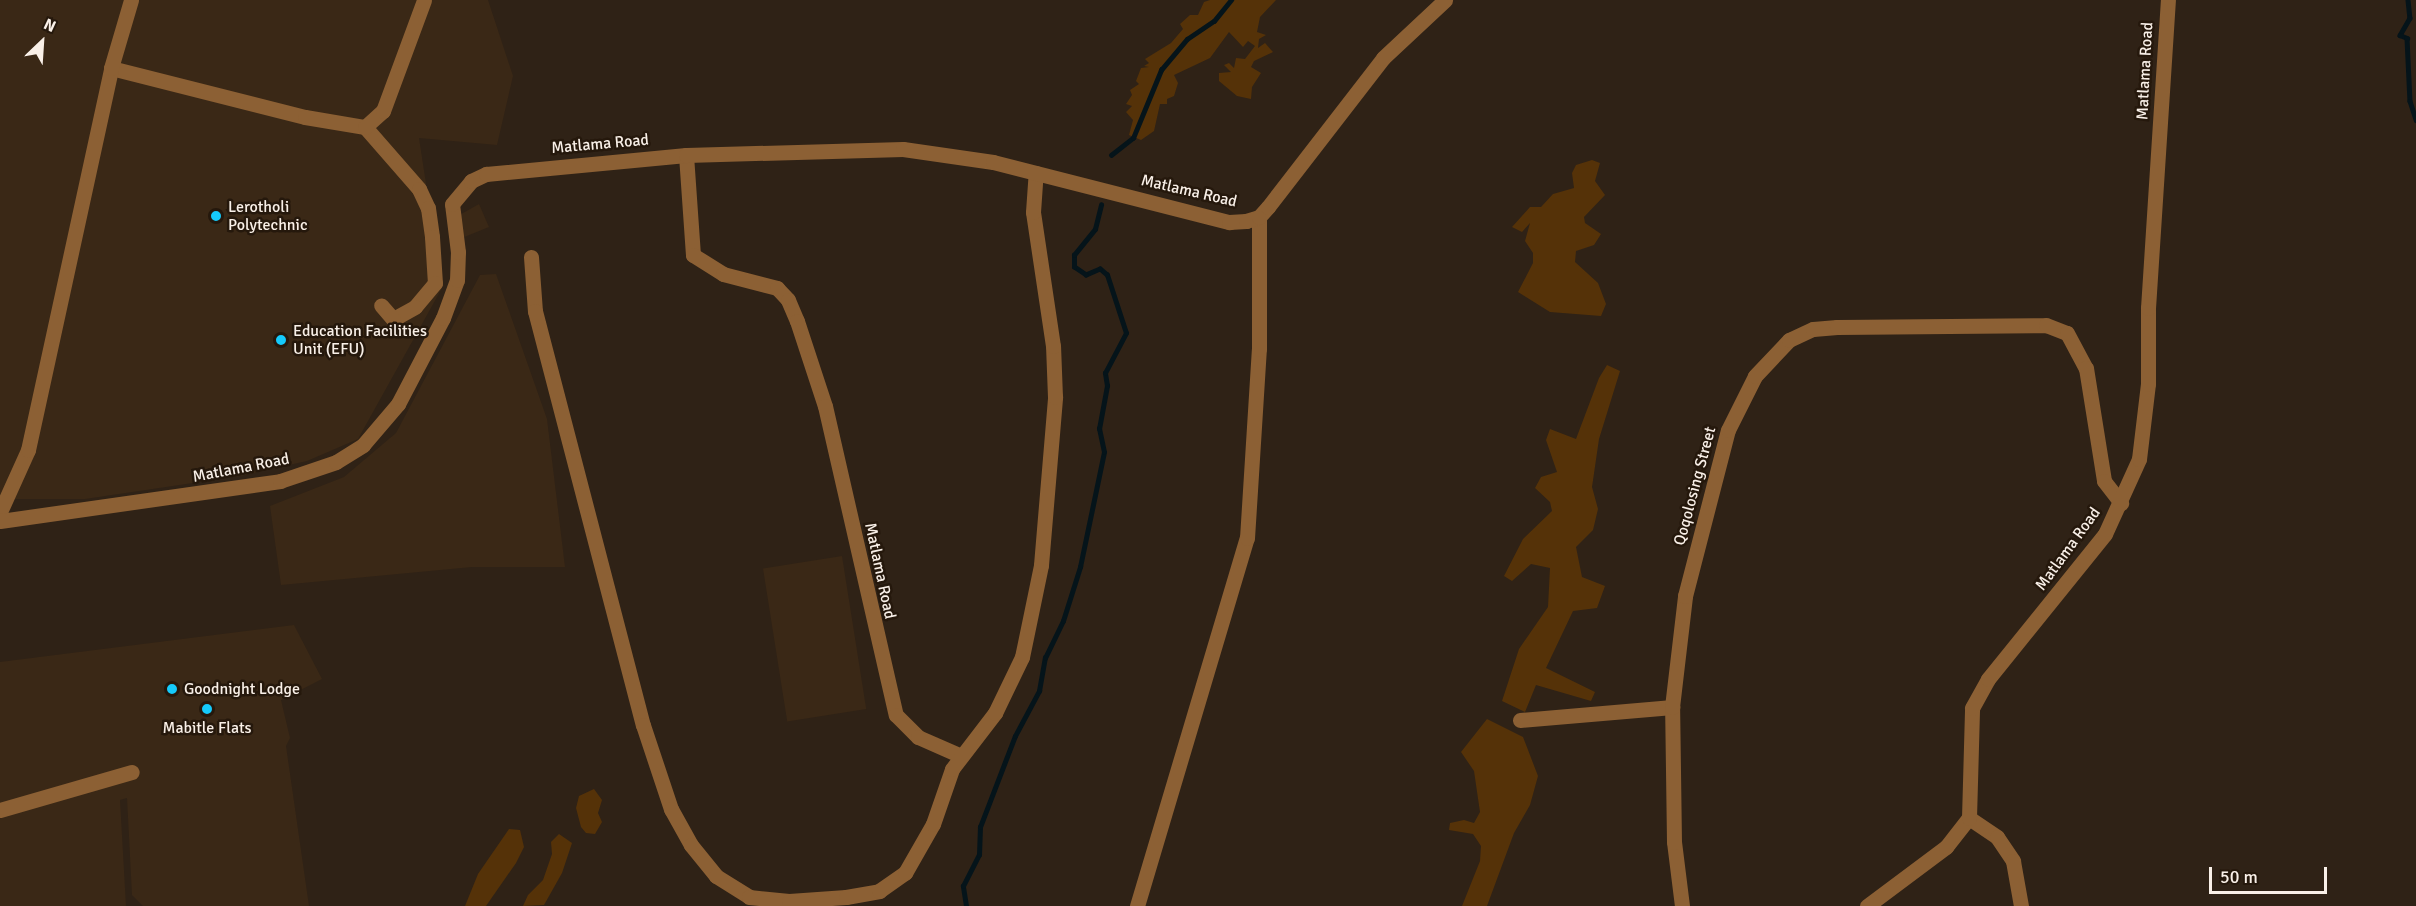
<!DOCTYPE html>
<style>
body{margin:0}
#map{position:relative;width:2416px;height:906px;overflow:hidden;background:#2f2216;font-family:Signika,sans-serif}
div>[style]{position:absolute}
.built>*{inset:0;background:#3a2816;transform-origin:0 0}
.green>*{inset:0;background:#553208}
.stream>*{height:4.5px;margin:-2.25px;padding:0 2.25px;transform-origin:2.25px;border-radius:2.25px;background:#05141a}
.minor>*{height:15px;margin:-7.5px;padding:0 7.5px;transform-origin:7.5px;border-radius:7.5px;background:#8c6034}
.tertiary>*{height:15px;margin:-7.5px;padding:0 7.5px;transform-origin:7.5px;border-radius:7.5px;background:#8c6034}
.dots>*{width:16px;height:16px;translate:-50% -50%;box-sizing:border-box;border:3px solid #25180c;border-radius:50%}
span{translate:-50% -50%;white-space:nowrap;text-align:center;line-height:1.15;-webkit-text-stroke:5px #25180c;paint-order:stroke}
.street-label{font-size:16px;color:#f9f0e8}
.poi-label{font-size:16px;color:#f9f0e8}
.left{translate:0 -50%;text-align:left}
.north{position:absolute;left:12px;top:12px;width:60px;height:60px;-webkit-text-stroke:4px #25180c;paint-order:stroke;rotate:25deg;font-size:16px;font-weight:700;line-height:24px;text-align:center;color:#f9f0e8}
.north::after{content:'';display:block;margin:auto;width:21px;height:27px;background:#f9f0e8;clip-path:polygon(50% 0,100% 100%,50% 72%,0 100%)}
.scale{position:absolute;left:2209px;top:867px;width:118px;height:27px;box-sizing:border-box;border:3px solid #f9f0e8;border-top:0;padding-left:8px;font-size:18px;line-height:21px;white-space:nowrap;color:#f9f0e8;-webkit-text-stroke:4px #25180c;paint-order:stroke}
</style>
<div id="map">
<div class="built">
<i style="clip-path:polygon(0 0,488px 0,513px 76px,497px 145px,419px 138px,442px 288px,358px 439px,307px 461px,240px 476px,85px 499px,0 499px)"></i>
<i style="clip-path:polygon(479px 204px,489px 227px,462px 238px,456px 217px)"></i>
<i style="clip-path:polygon(496px 274px,547px 419px,565px 567px,472px 567px,281px 585px,270px 506px,344px 477px,396px 433px,480px 275px)"></i>
<i style="left:842px;top:556px;width:155px;height:80px;rotate:81deg"></i>
<i style="clip-path:polygon(294px 625px,322px 679px,281px 700px,290px 738px,286px 746px,309px 906px,143px 906px,132px 895px,127px 798px,120px 800px,126px 906px,0 906px,0 662px)"></i>
</div>
<div class="green">
<i style="clip-path:polygon(1210px 0,1276px 0,1260px 17px,1257px 32px,1266px 35px,1259px 39px,1258px 48px,1265px 43px,1273px 52px,1254px 61px,1251px 67px,1261px 73px,1252px 87px,1251px 99px,1237px 96px,1219px 81px,1219px 73px,1231px 72px,1224px 65px,1229px 63px,1234px 68px,1236px 58px,1245px 59px,1255px 46px,1248px 41px,1243px 47px,1229px 32px,1210px 58px,1174px 75px,1178px 83px,1174px 96px,1167px 99px,1167px 104px,1160px 104px,1154px 131px,1141px 140px,1129px 135px,1133px 120px,1126px 112px,1132px 106px,1126px 104px,1132px 95px,1130px 90px,1139px 84px,1136px 81px,1141px 68px,1149px 67px,1144px 66px,1149px 63px,1145px 59px,1171px 43px,1183px 29px,1180px 24px,1190px 15px,1198px 15px,1204px 2px)"></i>
<i style="clip-path:polygon(1592px 160px,1600px 163px,1595px 181px,1605px 195px,1584px 217px,1585px 223px,1601px 234px,1594px 245px,1576px 251px,1575px 262px,1598px 283px,1606px 304px,1601px 316px,1550px 312px,1518px 292px,1533px 263px,1533px 253px,1525px 241px,1530px 223px,1522px 232px,1512px 227px,1530px 207px,1541px 207px,1553px 194px,1574px 188px,1572px 173px,1576px 165px)"></i>
<i style="clip-path:polygon(1607px 365px,1620px 371px,1599px 439px,1592px 487px,1598px 509px,1593px 530px,1576px 547px,1582px 577px,1605px 586px,1597px 608px,1573px 611px,1546px 668px,1595px 692px,1591px 701px,1536px 685px,1525px 712px,1502px 701px,1519px 649px,1548px 607px,1550px 568px,1531px 564px,1512px 581px,1504px 576px,1523px 539px,1552px 511px,1550px 502px,1535px 488px,1541px 477px,1557px 472px,1546px 440px,1550px 429px,1576px 439px,1599px 378px)"></i>
<i style="clip-path:polygon(1487px 719px,1523px 737px,1538px 776px,1530px 805px,1514px 833px,1487px 906px,1462px 906px,1480px 861px,1481px 846px,1473px 834px,1449px 830px,1450px 823px,1464px 820px,1474px 823px,1480px 812px,1474px 771px,1461px 752px)"></i>
<i style="clip-path:polygon(594px 789px,602px 800px,598px 813px,602px 822px,595px 834px,586px 833px,581px 827px,576px 808px,579px 796px)"></i>
<i style="clip-path:polygon(509px 829px,520px 830px,524px 847px,516px 863px,486px 906px,465px 906px,478px 874px)"></i>
<i style="clip-path:polygon(559px 834px,572px 843px,562px 873px,544px 905px,523px 906px,528px 895px,543px 880px,552px 854px,551px 842px)"></i>
</div>
<div class="stream">
<i style="left:2408px;top:0;width:18px;rotate:84deg"></i>
<i style="left:2410px;top:18px;width:20px;rotate:120deg"></i>
<i style="left:2400px;top:35px;width:8px;rotate:23deg"></i>
<i style="left:2407px;top:38px;width:63px;rotate:87.3deg"></i>
<i style="left:2410px;top:101px;width:20px;rotate:72deg"></i>
<i style="left:1111px;top:155px;width:28px;rotate:-38deg"></i>
<i style="left:1133px;top:138px;width:74px;rotate:-67.6deg"></i>
<i style="left:1161px;top:70px;width:40px;rotate:-50deg"></i>
<i style="left:1187px;top:39px;width:32px;rotate:-34deg"></i>
<i style="left:1214px;top:21px;width:27px;rotate:-51deg"></i>
<i style="left:966px;top:906px;width:20px;rotate:-99deg"></i>
<i style="left:963px;top:886px;width:35px;rotate:-63deg"></i>
<i style="left:979px;top:855px;width:28px;rotate:-88deg"></i>
<i style="left:980px;top:827px;width:97px;rotate:-69deg"></i>
<i style="left:1015px;top:736px;width:51px;rotate:-61.9deg"></i>
<i style="left:1039px;top:691px;width:34px;rotate:-80deg"></i>
<i style="left:1045px;top:658px;width:41px;rotate:-64.1deg"></i>
<i style="left:1063px;top:621px;width:57px;rotate:-72.5deg"></i>
<i style="left:1080px;top:567px;width:117px;rotate:-78.2deg"></i>
<i style="left:1104px;top:452px;width:24px;rotate:-102deg"></i>
<i style="left:1099px;top:429px;width:44px;rotate:-79.5deg"></i>
<i style="left:1107px;top:386px;width:13px;rotate:-99deg"></i>
<i style="left:1105px;top:373px;width:45px;rotate:-62.3deg"></i>
<i style="left:1126px;top:333px;width:61px;rotate:-108.1deg"></i>
<i style="left:1107px;top:275px;width:9px;rotate:-139deg"></i>
<i style="left:1100px;top:269px;width:15px;rotate:157deg"></i>
<i style="left:1086px;top:275px;width:14px;rotate:-146deg"></i>
<i style="left:1074px;top:267px;width:12px;rotate:-90deg"></i>
<i style="left:1074px;top:255px;width:33px;rotate:-51deg"></i>
<i style="left:1095px;top:229px;width:25px;rotate:-76deg"></i>
</div>
<div class="minor">
<i style="left:111px;top:68px;width:200px;rotate:14.2deg"></i>
<i style="left:305px;top:117px;width:61px;rotate:9.5deg"></i>
<i style="left:365px;top:127px;width:82px;rotate:48.9deg"></i>
<i style="left:419px;top:189px;width:21px;rotate:65deg"></i>
<i style="left:428px;top:208px;width:29px;rotate:82deg"></i>
<i style="left:432px;top:237px;width:46px;rotate:86.3deg"></i>
<i style="left:435px;top:283px;width:31px;rotate:130deg"></i>
<i style="left:415px;top:307px;width:25px;rotate:151deg"></i>
<i style="left:393px;top:319px;width:18px;rotate:-131deg"></i>
<i style="left:365px;top:127px;width:24px;rotate:-42deg"></i>
<i style="left:383px;top:111px;width:118px;rotate:-69.7deg"></i>
<i style="left:686px;top:155px;width:100px;rotate:86deg"></i>
<i style="left:693px;top:255px;width:36px;rotate:32deg"></i>
<i style="left:723px;top:274px;width:56px;rotate:14.5deg"></i>
<i style="left:777px;top:288px;width:16px;rotate:47deg"></i>
<i style="left:788px;top:300px;width:23px;rotate:67deg"></i>
<i style="left:797px;top:321px;width:89px;rotate:71.8deg"></i>
<i style="left:825px;top:406px;width:317px;rotate:77.1deg"></i>
<i style="left:896px;top:715px;width:31px;rotate:45deg"></i>
<i style="left:918px;top:737px;width:47px;rotate:23.8deg"></i>
<i style="left:531px;top:257px;width:54px;rotate:85.8deg"></i>
<i style="left:535px;top:311px;width:428px;rotate:75.4deg"></i>
<i style="left:643px;top:725px;width:89px;rotate:71.6deg"></i>
<i style="left:671px;top:809px;width:41px;rotate:60.9deg"></i>
<i style="left:691px;top:845px;width:40px;rotate:51deg"></i>
<i style="left:716px;top:876px;width:39px;rotate:32deg"></i>
<i style="left:749px;top:897px;width:40px;rotate:5.7deg"></i>
<i style="left:789px;top:901px;width:57px;rotate:-4deg"></i>
<i style="left:846px;top:897px;width:34px;rotate:-10deg"></i>
<i style="left:879px;top:891px;width:32px;rotate:-35deg"></i>
<i style="left:905px;top:873px;width:56px;rotate:-60.3deg"></i>
<i style="left:933px;top:824px;width:58px;rotate:-70.9deg"></i>
<i style="left:952px;top:769px;width:71px;rotate:-52.5deg"></i>
<i style="left:995px;top:713px;width:62px;rotate:-64.3deg"></i>
<i style="left:1022px;top:657px;width:94px;rotate:-78.3deg"></i>
<i style="left:1041px;top:565px;width:169px;rotate:-85.2deg"></i>
<i style="left:1055px;top:397px;width:51px;rotate:-92.2deg"></i>
<i style="left:1053px;top:346px;width:135px;rotate:-98.5deg"></i>
<i style="left:1033px;top:212px;width:39px;rotate:-86deg"></i>
<i style="left:0;top:512px;width:68px;rotate:-65.7deg"></i>
<i style="left:28px;top:450px;width:391px;rotate:-77.7deg"></i>
<i style="left:111px;top:68px;width:71px;rotate:-73.6deg"></i>
<i style="left:1520px;top:720px;width:153px;rotate:-4.9deg"></i>
<i style="left:0;top:810px;width:137px;rotate:-16.1deg"></i>
<i style="left:1969px;top:818px;width:34px;rotate:34deg"></i>
<i style="left:1997px;top:837px;width:29px;rotate:56deg"></i>
<i style="left:2013px;top:861px;width:46px;rotate:79.9deg"></i>
<i style="left:1137px;top:906px;width:384px;rotate:-73.4deg"></i>
<i style="left:1247px;top:538px;width:189px;rotate:-86.4deg"></i>
<i style="left:1259px;top:349px;width:132px;rotate:-90deg"></i>
<i style="left:1682px;top:906px;width:64px;rotate:-97.1deg"></i>
<i style="left:1674px;top:842px;width:135px;rotate:-90.8deg"></i>
<i style="left:1672px;top:707px;width:112px;rotate:-83.3deg"></i>
<i style="left:1685px;top:596px;width:171px;rotate:-75.5deg"></i>
<i style="left:1728px;top:430px;width:60px;rotate:-63.4deg"></i>
<i style="left:1755px;top:376px;width:50px;rotate:-46.6deg"></i>
<i style="left:1789px;top:340px;width:26px;rotate:-25deg"></i>
<i style="left:1813px;top:329px;width:24px;rotate:-5deg"></i>
<i style="left:1837px;top:327px;width:209px;rotate:-0.5deg"></i>
<i style="left:2046px;top:325px;width:22px;rotate:21deg"></i>
<i style="left:2067px;top:333px;width:40px;rotate:62deg"></i>
<i style="left:2086px;top:368px;width:114px;rotate:80.9deg"></i>
<i style="left:2104px;top:481px;width:28px;rotate:52deg"></i>
</div>
<div class="tertiary">
<i style="left:0;top:521px;width:283px;rotate:-8.1deg"></i>
<i style="left:280px;top:481px;width:59px;rotate:-18.7deg"></i>
<i style="left:336px;top:462px;width:32px;rotate:-32deg"></i>
<i style="left:363px;top:445px;width:54px;rotate:-49.5deg"></i>
<i style="left:398px;top:404px;width:97px;rotate:-62.4deg"></i>
<i style="left:443px;top:318px;width:40px;rotate:-69.8deg"></i>
<i style="left:457px;top:280px;width:28px;rotate:-88deg"></i>
<i style="left:458px;top:252px;width:48px;rotate:-97.1deg"></i>
<i style="left:452px;top:204px;width:30px;rotate:-50deg"></i>
<i style="left:471px;top:181px;width:17px;rotate:-25deg"></i>
<i style="left:486px;top:174px;width:201px;rotate:-5.4deg"></i>
<i style="left:686px;top:155px;width:217px;rotate:-1.6deg"></i>
<i style="left:903px;top:149px;width:91px;rotate:8.2deg"></i>
<i style="left:993px;top:162px;width:244px;rotate:14.3deg"></i>
<i style="left:1229px;top:222px;width:17px;rotate:-3deg"></i>
<i style="left:1246px;top:221px;width:14px;rotate:-17deg"></i>
<i style="left:1259px;top:217px;width:13px;rotate:-48deg"></i>
<i style="left:1268px;top:207px;width:188px;rotate:-52.3deg"></i>
<i style="left:1383px;top:58px;width:85px;rotate:-43.1deg"></i>
<i style="left:1867px;top:906px;width:99px;rotate:-36.8deg"></i>
<i style="left:1946px;top:847px;width:37px;rotate:-52deg"></i>
<i style="left:1969px;top:818px;width:110px;rotate:-88.4deg"></i>
<i style="left:1972px;top:708px;width:33px;rotate:-61deg"></i>
<i style="left:1988px;top:679px;width:186px;rotate:-51.1deg"></i>
<i style="left:2105px;top:534px;width:82px;rotate:-65.6deg"></i>
<i style="left:2139px;top:459px;width:76px;rotate:-83.2deg"></i>
<i style="left:2148px;top:384px;width:76px;rotate:-90deg"></i>
<i style="left:2148px;top:308px;width:309px;rotate:-86.3deg"></i>
</div>
<div class="dots">
<i style="left:216px;top:216px;background:#15cafb"></i>
<i style="left:281px;top:340px;background:#15cafb"></i>
<i style="left:172px;top:689px;background:#15cafb"></i>
<i style="left:207px;top:709px;background:#15cafb"></i>
</div>
<div class="street-label">
<span style="left:2145px;top:71px;rotate:-87deg">Matlama Road</span>
<span style="left:600px;top:144px;rotate:-5deg">Matlama Road</span>
<span style="left:1189px;top:191px;rotate:13deg">Matlama Road</span>
<span style="left:241px;top:468px;rotate:-11deg">Matlama Road</span>
<span style="left:1695px;top:486px;rotate:-75deg">Qoqolosing Street</span>
<span style="left:2068px;top:549px;rotate:-54deg">Matlama Road</span>
<span style="left:880px;top:571px;rotate:78deg">Matlama Road</span>
</div>
<div class="poi-label">
<span class="left" style="left:228px;top:216px">Lerotholi<br>Polytechnic</span>
<span class="left" style="left:293px;top:340px">Education Facilities<br>Unit (EFU)</span>
<span class="left" style="left:184px;top:689px">Goodnight Lodge</span>
<span style="left:207px;top:728px">Mabitle Flats</span>
</div>
<div class="north">N</div>
<div class="scale">50 m</div>
</div>
